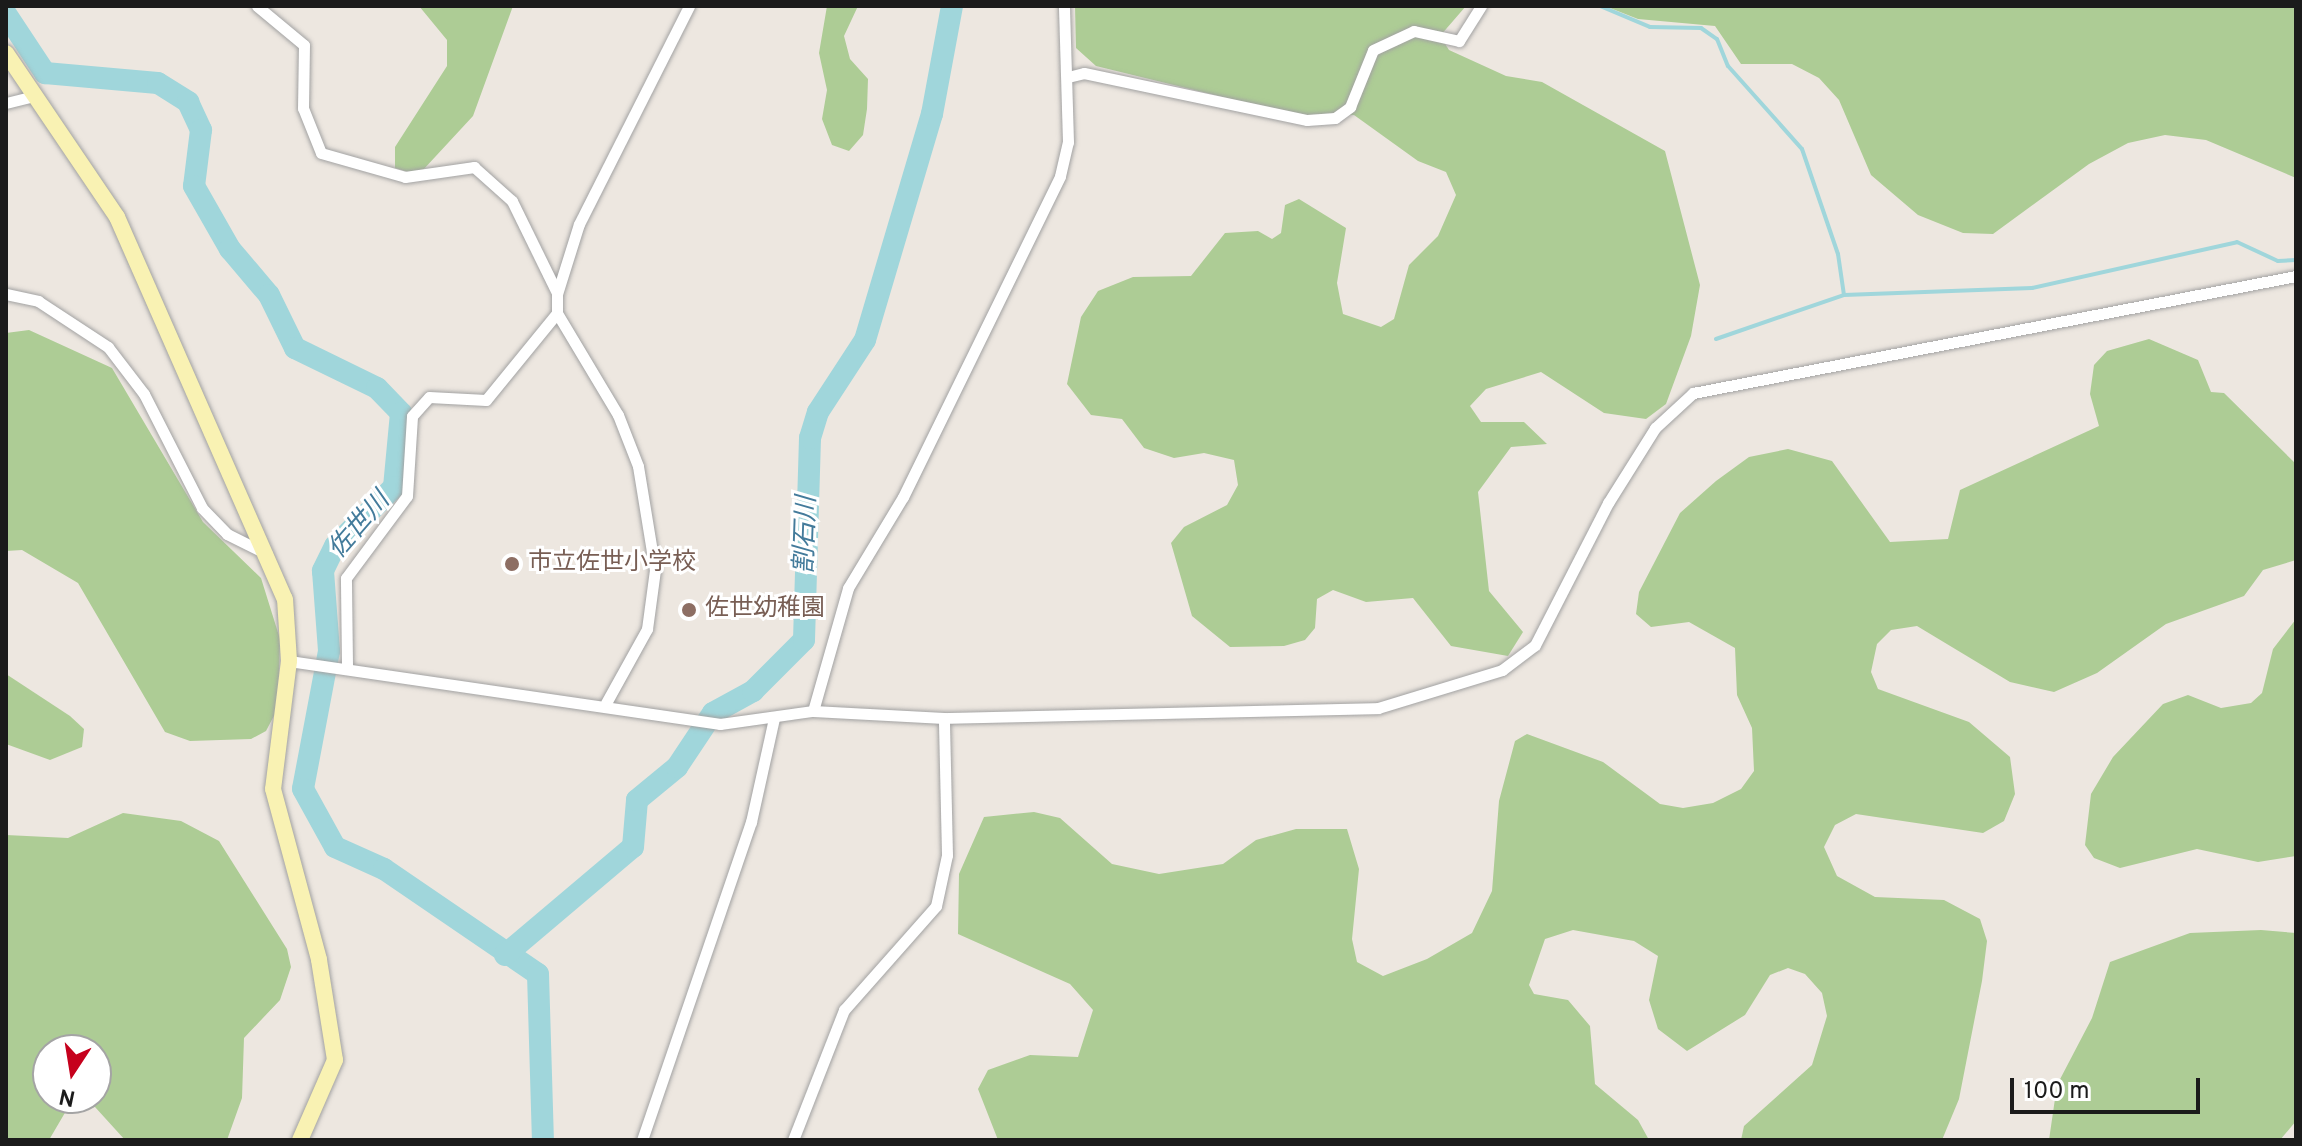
<!DOCTYPE html>
<meta charset="utf-8">
<style>
body{margin:0}
#map{position:relative;width:2302px;height:1146px;overflow:hidden;background:#ede7e0;font-family:Overpass,"Noto Sans JP",sans-serif}
div>[style]{position:absolute}
.forest>*{inset:0;background:#adcc95}
.stream>*{height:4px;margin:-2px;padding:0 2px;transform-origin:2px;border-radius:2px;background:#a0d6db}
.river>*{height:22px;margin:-11px;padding:0 11px;transform-origin:11px;border-radius:11px;background:#a0d6db}
.roads{filter:drop-shadow(0 0 2px #a2a2a2) drop-shadow(0 0 2px #a2a2a2)}
.street>*{height:11px;margin:-5.5px;padding:0 5.5px;transform-origin:5.5px;border-radius:5.5px;background:#fff}
.secondary>*{height:16px;margin:-8px;padding:0 8px;transform-origin:8px;border-radius:8px;background:#f9f2b3}
.dots>*{width:22px;height:22px;translate:-50% -50%;box-sizing:border-box;border:4px solid #fff;border-radius:50%}
span{translate:-50% -50%;white-space:nowrap;text-align:center;line-height:1.15;-webkit-text-stroke:6px #fff;paint-order:stroke}
.education-label{font-size:24px;color:#785e54}
.left{translate:0 -50%;text-align:left}
.water-label{font-size:26px;color:#437b9b;font-style:italic}
.frame{position:absolute;inset:0;border:8px solid #1b1b1b;pointer-events:none}
.north{position:absolute;left:32px;top:1034px;width:80px;height:80px;box-sizing:border-box;background:#fff;border:2px solid #a4a4a4;border-radius:50%;rotate:192deg;font-size:22px;font-weight:700;line-height:32px;text-align:center;color:#1b1b1b}
.north::after{content:'';display:block;margin:auto;width:28px;height:36px;background:#c6011d;clip-path:polygon(50% 0,100% 100%,50% 72%,0 100%)}
.scale{position:absolute;left:2010px;top:1078px;width:190px;height:36px;box-sizing:border-box;border:4px solid #1b1b1b;border-top:0;padding-left:10px;font-size:24px;line-height:28px;white-space:nowrap;color:#1b1b1b;-webkit-text-stroke:6px #fff;paint-order:stroke}
</style>
<div id="map">
<div class="forest">
<i style="clip-path:polygon(419px 6px,513px 6px,473px 116px,423px 170px,408px 172px,395px 168px,395px 147px,447px 66px,447px 40px)"></i>
<i style="clip-path:polygon(827px 6px,858px 6px,844px 36px,850px 59px,868px 79px,867px 109px,863px 135px,849px 151px,832px 145px,822px 119px,827px 90px,819px 53px)"></i>
<i style="clip-path:polygon(1075px 6px,1466px 6px,1440px 36px,1449px 50px,1506px 76px,1542px 82px,1665px 151px,1700px 285px,1691px 336px,1666px 404px,1646px 419px,1604px 413px,1541px 372px,1486px 389px,1470px 406px,1481px 422px,1524px 422px,1547px 444px,1511px 447px,1478px 492px,1489px 591px,1523px 632px,1508px 656px,1451px 646px,1413px 598px,1366px 602px,1333px 590px,1317px 599px,1315px 628px,1305px 640px,1284px 646px,1230px 647px,1192px 616px,1171px 543px,1184px 527px,1227px 505px,1238px 485px,1234px 460px,1204px 453px,1174px 458px,1144px 448px,1122px 419px,1091px 415px,1067px 384px,1081px 317px,1098px 291px,1133px 277px,1191px 276px,1225px 233px,1258px 231px,1272px 239px,1281px 233px,1285px 205px,1299px 199px,1346px 228px,1337px 283px,1343px 314px,1381px 327px,1394px 319px,1409px 265px,1438px 236px,1456px 195px,1446px 172px,1418px 161px,1354px 115px,1301px 116px,1096px 66px,1076px 48px)"></i>
<i style="clip-path:polygon(1605px 6px,2296px 6px,2296px 178px,2206px 140px,2165px 135px,2128px 143px,2089px 164px,1993px 234px,1963px 233px,1918px 215px,1871px 175px,1839px 100px,1819px 78px,1792px 64px,1741px 64px,1715px 26px,1638px 19px)"></i>
<i style="clip-path:polygon(29px 330px,112px 368px,203px 522px,261px 578px,280px 639px,278px 708px,266px 731px,251px 739px,190px 741px,165px 732px,78px 583px,22px 550px,6px 551px,6px 333px)"></i>
<i style="clip-path:polygon(2149px 339px,2198px 360px,2211px 392px,2224px 393px,2296px 464px,2296px 560px,2263px 570px,2244px 596px,2166px 624px,2097px 673px,2054px 692px,2010px 682px,1917px 626px,1891px 630px,1877px 644px,1871px 672px,1878px 689px,1969px 722px,2010px 757px,2015px 794px,2004px 821px,1983px 833px,1856px 814px,1835px 825px,1824px 847px,1837px 876px,1875px 897px,1944px 900px,1980px 919px,1987px 941px,1982px 981px,1959px 1099px,1942px 1140px,1741px 1140px,1744px 1126px,1812px 1065px,1827px 1016px,1822px 993px,1805px 974px,1788px 968px,1770px 975px,1745px 1015px,1687px 1051px,1658px 1029px,1649px 1000px,1658px 956px,1634px 941px,1573px 930px,1545px 939px,1529px 985px,1534px 994px,1568px 1000px,1590px 1026px,1595px 1084px,1638px 1120px,1649px 1140px,998px 1140px,978px 1089px,988px 1070px,1030px 1055px,1078px 1057px,1093px 1010px,1070px 984px,958px 934px,959px 874px,984px 817px,1034px 812px,1060px 818px,1112px 864px,1159px 874px,1223px 864px,1256px 840px,1296px 829px,1347px 829px,1359px 869px,1352px 939px,1357px 962px,1383px 976px,1427px 959px,1472px 933px,1492px 891px,1499px 801px,1515px 741px,1527px 734px,1603px 762px,1660px 804px,1683px 808px,1713px 803px,1741px 789px,1754px 771px,1752px 728px,1737px 695px,1735px 648px,1689px 622px,1651px 627px,1636px 614px,1639px 592px,1680px 513px,1716px 481px,1749px 457px,1788px 449px,1832px 461px,1890px 542px,1948px 539px,1960px 490px,2099px 426px,2090px 394px,2094px 365px,2107px 351px)"></i>
<i style="clip-path:polygon(2296px 619px,2296px 856px,2258px 862px,2197px 849px,2120px 868px,2094px 858px,2085px 845px,2091px 794px,2113px 757px,2163px 704px,2188px 695px,2221px 708px,2251px 703px,2262px 693px,2273px 649px)"></i>
<i style="clip-path:polygon(6px 674px,70px 716px,84px 729px,82px 747px,50px 760px,6px 744px)"></i>
<i style="clip-path:polygon(evenodd,123px 813px,181px 821px,219px 841px,287px 949px,291px 967px,280px 1000px,244px 1038px,242px 1098px,227px 1140px,125px 1140px,95px 1107px,66px 1111px,49px 1140px,6px 1140px,6px 835px,68px 838px,123px 813px,48px 1050px,96px 1050px,96px 1098px,48px 1098px,48px 1050px)"></i>
<i style="clip-path:polygon(2261px 930px,2296px 933px,2296px 1121px,2280px 1140px,2049px 1140px,2057px 1085px,2092px 1018px,2110px 962px,2190px 933px)"></i>
</div>
<div class="stream">
<i style="left:1600px;top:6px;width:54px;rotate:22.8deg"></i>
<i style="left:1650px;top:27px;width:51px;rotate:1.1deg"></i>
<i style="left:1701px;top:28px;width:19px;rotate:35deg"></i>
<i style="left:1717px;top:39px;width:29px;rotate:68deg"></i>
<i style="left:1728px;top:66px;width:111px;rotate:48.3deg"></i>
<i style="left:1802px;top:149px;width:111px;rotate:71.1deg"></i>
<i style="left:1838px;top:254px;width:41px;rotate:81.7deg"></i>
<i style="left:1716px;top:339px;width:135px;rotate:-19deg"></i>
<i style="left:1844px;top:295px;width:188px;rotate:-2.1deg"></i>
<i style="left:2032px;top:288px;width:210px;rotate:-12.6deg"></i>
<i style="left:2237px;top:242px;width:45px;rotate:24.9deg"></i>
<i style="left:2278px;top:261px;width:18px;rotate:-3deg"></i>
</div>
<div class="river">
<i style="left:6px;top:14px;width:71px;rotate:56.5deg"></i>
<i style="left:45px;top:73px;width:113px;rotate:5.1deg"></i>
<i style="left:158px;top:83px;width:36px;rotate:32deg"></i>
<i style="left:188px;top:102px;width:31px;rotate:65deg"></i>
<i style="left:201px;top:130px;width:56px;rotate:97.1deg"></i>
<i style="left:194px;top:186px;width:73px;rotate:60.3deg"></i>
<i style="left:230px;top:249px;width:60px;rotate:49.7deg"></i>
<i style="left:269px;top:295px;width:59px;rotate:63.9deg"></i>
<i style="left:295px;top:348px;width:91px;rotate:26deg"></i>
<i style="left:377px;top:388px;width:35px;rotate:46deg"></i>
<i style="left:401px;top:413px;width:74px;rotate:95.4deg"></i>
<i style="left:394px;top:487px;width:83px;rotate:135deg"></i>
<i style="left:335px;top:546px;width:28px;rotate:116deg"></i>
<i style="left:323px;top:571px;width:80px;rotate:85.7deg"></i>
<i style="left:329px;top:651px;width:140px;rotate:100.7deg"></i>
<i style="left:303px;top:789px;width:66px;rotate:61.1deg"></i>
<i style="left:335px;top:847px;width:54px;rotate:24.2deg"></i>
<i style="left:384px;top:869px;width:186px;rotate:34.3deg"></i>
<i style="left:538px;top:974px;width:166px;rotate:88.3deg"></i>
<i style="left:505px;top:955px;width:167px;rotate:-40.2deg"></i>
<i style="left:633px;top:847px;width:47px;rotate:-85.1deg"></i>
<i style="left:637px;top:800px;width:52px;rotate:-39.5deg"></i>
<i style="left:677px;top:767px;width:65px;rotate:-56.3deg"></i>
<i style="left:713px;top:713px;width:46px;rotate:-28.8deg"></i>
<i style="left:753px;top:691px;width:72px;rotate:-45deg"></i>
<i style="left:804px;top:640px;width:202px;rotate:-88.3deg"></i>
<i style="left:810px;top:438px;width:27px;rotate:-73deg"></i>
<i style="left:818px;top:412px;width:86px;rotate:-56.9deg"></i>
<i style="left:865px;top:340px;width:236px;rotate:-73.5deg"></i>
<i style="left:932px;top:114px;width:110px;rotate:-79.5deg"></i>
</div>
<div class="roads">
<div class="street">
<i style="left:257px;top:6px;width:61px;rotate:39.7deg"></i>
<i style="left:304px;top:45px;width:63px;rotate:90.9deg"></i>
<i style="left:303px;top:108px;width:48px;rotate:68.2deg"></i>
<i style="left:321px;top:153px;width:87px;rotate:15.9deg"></i>
<i style="left:405px;top:177px;width:70px;rotate:-8.2deg"></i>
<i style="left:474px;top:167px;width:51px;rotate:41.8deg"></i>
<i style="left:512px;top:201px;width:102px;rotate:63.9deg"></i>
<i style="left:1068px;top:77px;width:16px;rotate:-14deg"></i>
<i style="left:1084px;top:73px;width:228px;rotate:11.9deg"></i>
<i style="left:1307px;top:120px;width:28px;rotate:-4deg"></i>
<i style="left:1335px;top:118px;width:19px;rotate:-36deg"></i>
<i style="left:1350px;top:107px;width:61px;rotate:-68deg"></i>
<i style="left:1373px;top:50px;width:45px;rotate:-24.9deg"></i>
<i style="left:1414px;top:31px;width:46px;rotate:12.5deg"></i>
<i style="left:1459px;top:41px;width:41px;rotate:-57.8deg"></i>
<i style="left:6px;top:103px;width:29px;rotate:-14deg"></i>
<i style="left:6px;top:294px;width:33px;rotate:12deg"></i>
<i style="left:38px;top:301px;width:84px;rotate:33.3deg"></i>
<i style="left:108px;top:347px;width:59px;rotate:52.5deg"></i>
<i style="left:144px;top:394px;width:128px;rotate:63deg"></i>
<i style="left:202px;top:508px;width:36px;rotate:46deg"></i>
<i style="left:227px;top:534px;width:45px;rotate:26.6deg"></i>
<i style="left:289px;top:661px;width:436px;rotate:8.3deg"></i>
<i style="left:720px;top:724px;width:94px;rotate:-8deg"></i>
<i style="left:813px;top:711px;width:131px;rotate:3.1deg"></i>
<i style="left:944px;top:718px;width:434px;rotate:-1.3deg"></i>
<i style="left:1378px;top:708px;width:130px;rotate:-17deg"></i>
<i style="left:1502px;top:670px;width:41px;rotate:-37.1deg"></i>
<i style="left:1535px;top:645px;width:160px;rotate:-62.8deg"></i>
<i style="left:1608px;top:503px;width:89px;rotate:-57.9deg"></i>
<i style="left:1655px;top:428px;width:52px;rotate:-42.6deg"></i>
<i style="left:1693px;top:393px;width:614px;rotate:-10.98deg"></i>
<i style="left:347px;top:665px;width:87px;rotate:-90.7deg"></i>
<i style="left:346px;top:578px;width:102px;rotate:-53.4deg"></i>
<i style="left:407px;top:496px;width:80px;rotate:-86.4deg"></i>
<i style="left:412px;top:416px;width:25px;rotate:-48deg"></i>
<i style="left:429px;top:397px;width:57px;rotate:3deg"></i>
<i style="left:486px;top:400px;width:112px;rotate:-50.8deg"></i>
<i style="left:606px;top:703px;width:85px;rotate:-61deg"></i>
<i style="left:647px;top:629px;width:60px;rotate:-82.3deg"></i>
<i style="left:655px;top:570px;width:105px;rotate:-99.3deg"></i>
<i style="left:638px;top:466px;width:55px;rotate:-111.4deg"></i>
<i style="left:618px;top:415px;width:119px;rotate:-120.9deg"></i>
<i style="left:557px;top:313px;width:19px;rotate:-90deg"></i>
<i style="left:557px;top:294px;width:73px;rotate:-72.6deg"></i>
<i style="left:579px;top:224px;width:244px;rotate:-63.2deg"></i>
<i style="left:813px;top:711px;width:128px;rotate:-74.1deg"></i>
<i style="left:848px;top:588px;width:106px;rotate:-58.9deg"></i>
<i style="left:903px;top:497px;width:357px;rotate:-63.9deg"></i>
<i style="left:1060px;top:176px;width:35px;rotate:-77deg"></i>
<i style="left:1068px;top:142px;width:136px;rotate:-91.7deg"></i>
<i style="left:642px;top:1140px;width:336px;rotate:-71.1deg"></i>
<i style="left:751px;top:822px;width:107px;rotate:-77.5deg"></i>
<i style="left:793px;top:1140px;width:140px;rotate:-68.6deg"></i>
<i style="left:844px;top:1010px;width:139px;rotate:-48.5deg"></i>
<i style="left:936px;top:906px;width:52px;rotate:-77.8deg"></i>
<i style="left:947px;top:855px;width:137px;rotate:-91.3deg"></i>
</div>
<div class="secondary">
<i style="left:6px;top:53px;width:198px;rotate:55.9deg"></i>
<i style="left:117px;top:217px;width:417px;rotate:66.3deg"></i>
<i style="left:285px;top:599px;width:62px;rotate:86.3deg"></i>
<i style="left:289px;top:661px;width:129px;rotate:97.1deg"></i>
<i style="left:273px;top:789px;width:177px;rotate:74.9deg"></i>
<i style="left:319px;top:960px;width:101px;rotate:80.9deg"></i>
<i style="left:335px;top:1060px;width:87px;rotate:113.6deg"></i>
</div>
</div>
<div class="dots">
<i style="left:512px;top:564px;background:#8d6e63"></i>
<i style="left:689px;top:610px;background:#8d6e63"></i>
</div>
<div class="education-label">
<span class="left" style="left:528px;top:564px">市立佐世小学校</span>
<span class="left" style="left:705px;top:610px">佐世幼稚園</span>
</div>
<div class="water-label">
<span style="left:360px;top:526px;rotate:-49deg">佐世川</span>
<span style="left:807px;top:535px;rotate:-88deg">割石川</span>
</div>
<div class="frame"></div>
<div class="north">N</div>
<div class="scale">100 m</div>
</div>
